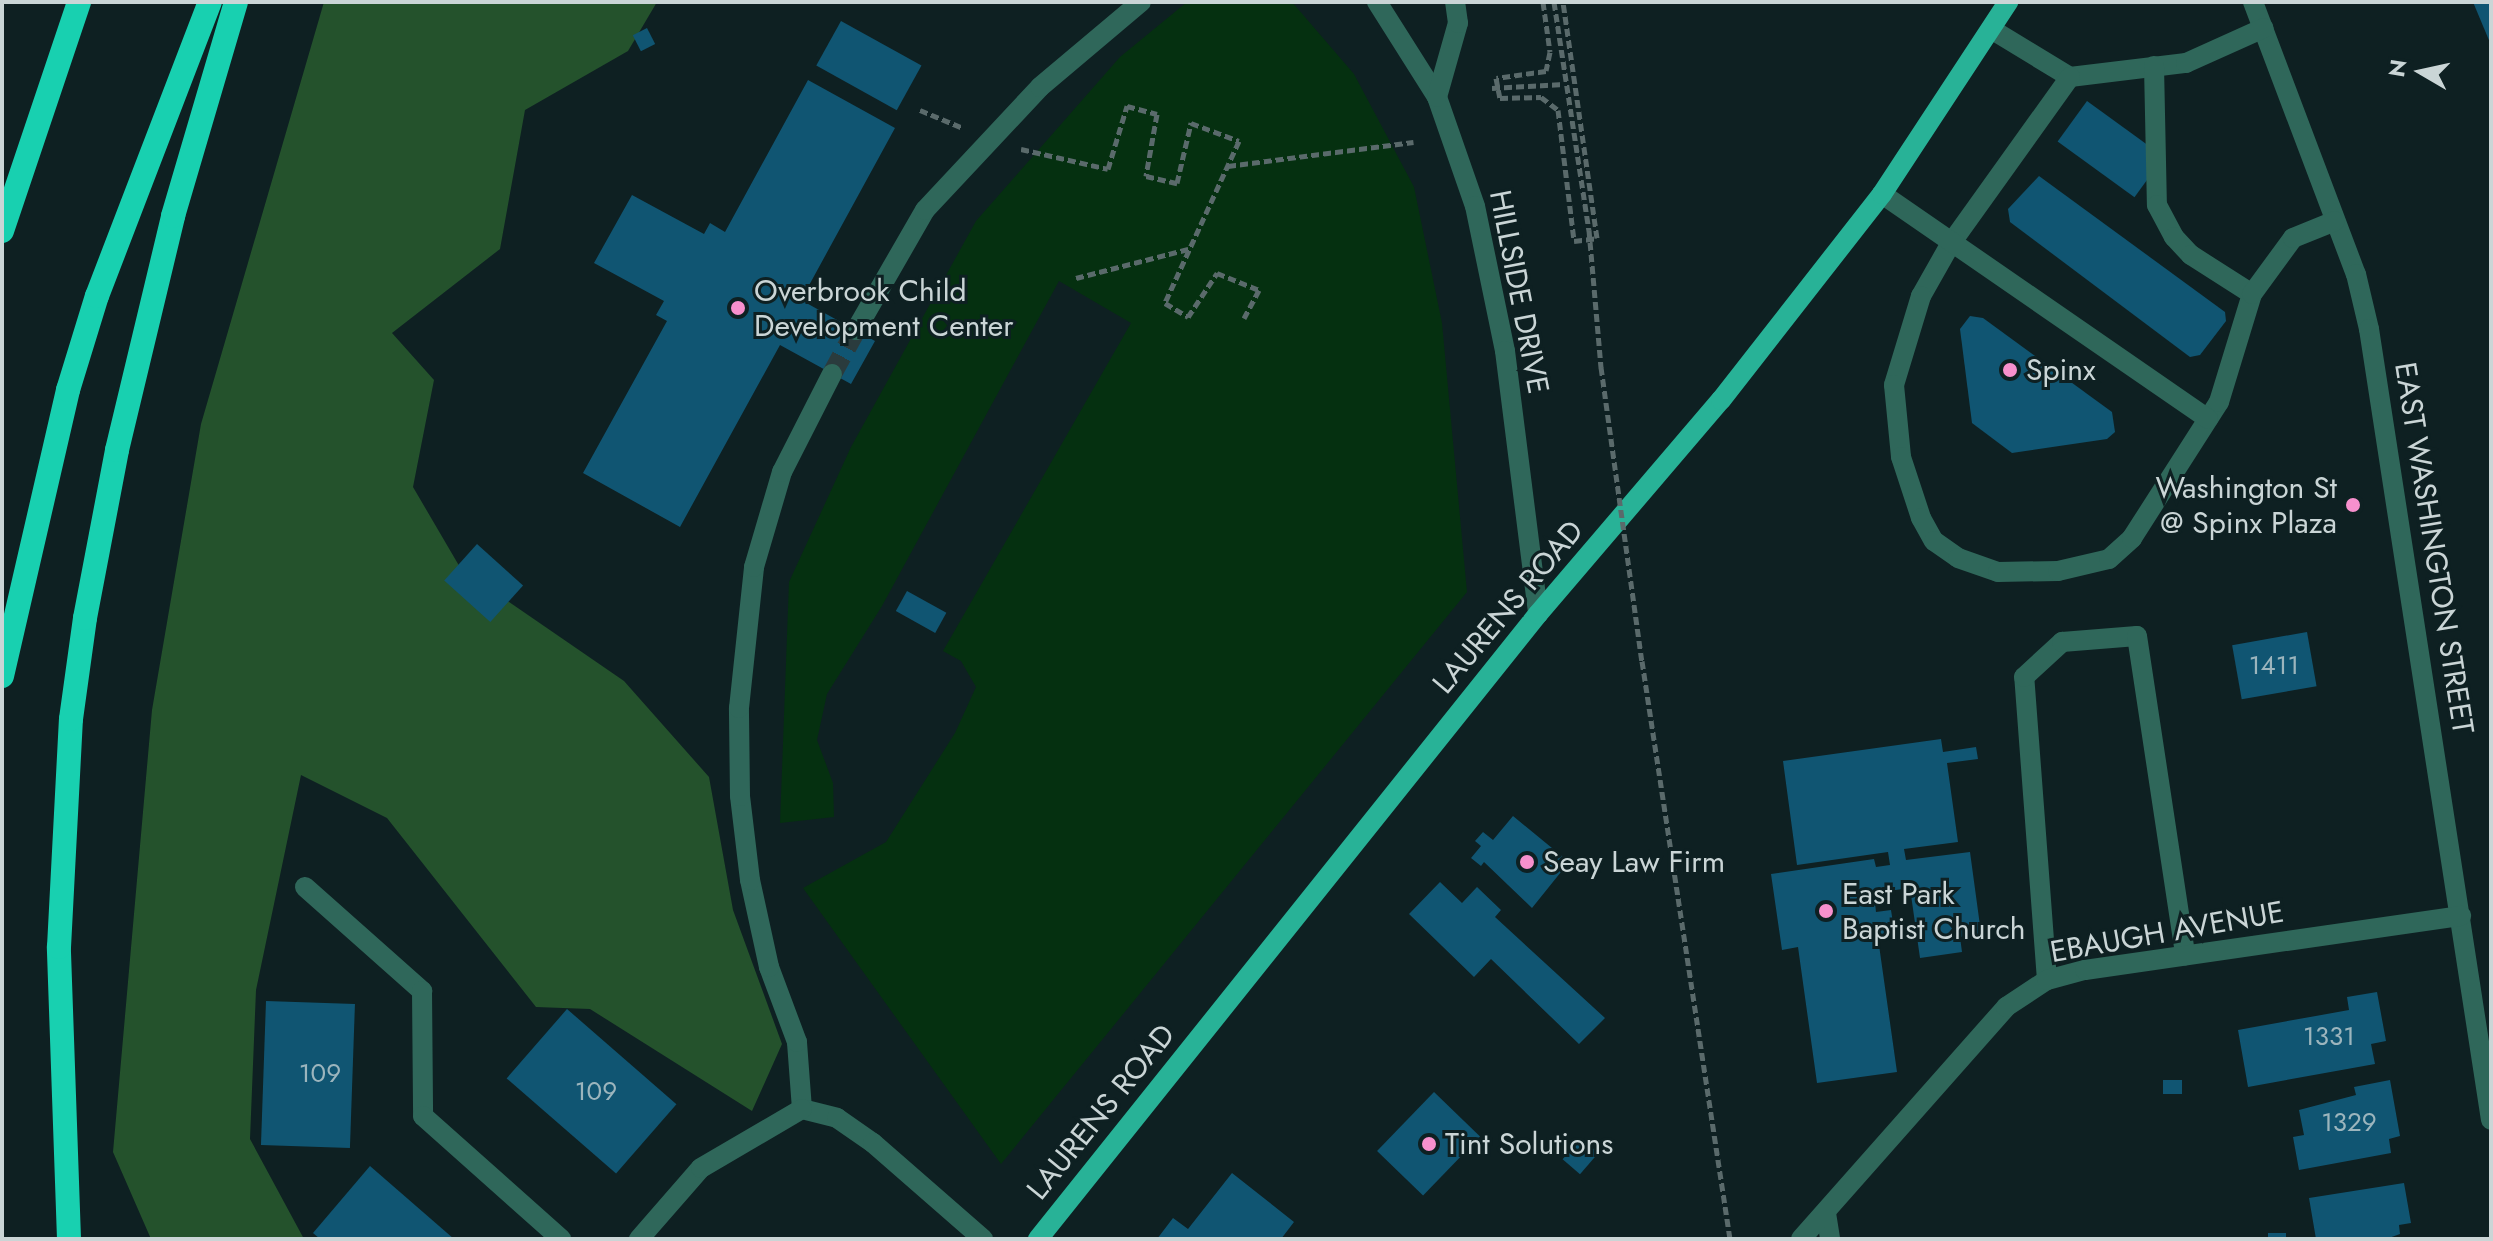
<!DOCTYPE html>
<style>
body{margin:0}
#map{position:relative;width:2493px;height:1241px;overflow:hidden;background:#0e2022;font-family:Jost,sans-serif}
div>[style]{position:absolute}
.green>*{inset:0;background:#053010}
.forest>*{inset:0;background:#24522c}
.building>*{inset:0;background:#105572;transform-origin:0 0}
.minor-tunnel>*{height:20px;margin-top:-10px;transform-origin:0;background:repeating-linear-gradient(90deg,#2a3b3d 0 20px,transparent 0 30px)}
.path>*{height:5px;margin-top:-2.5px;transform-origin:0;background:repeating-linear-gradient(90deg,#5a6a6b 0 8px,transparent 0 12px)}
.minor>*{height:20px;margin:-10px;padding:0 10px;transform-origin:10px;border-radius:10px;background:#2f675a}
.major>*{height:20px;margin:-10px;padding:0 10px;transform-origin:10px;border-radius:10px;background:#28b297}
.highway>*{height:24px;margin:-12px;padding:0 12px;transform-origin:12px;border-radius:12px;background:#18d0b0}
.path-bridge>*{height:5px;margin-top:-2.5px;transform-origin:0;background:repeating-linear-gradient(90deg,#5a6a6b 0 8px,transparent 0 12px)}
.dots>*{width:22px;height:22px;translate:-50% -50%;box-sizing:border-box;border:4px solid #0e2022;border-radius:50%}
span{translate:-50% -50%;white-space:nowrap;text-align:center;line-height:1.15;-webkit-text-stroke:6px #0e2022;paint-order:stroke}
.number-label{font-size:26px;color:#9cb5bd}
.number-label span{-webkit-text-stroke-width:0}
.poi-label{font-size:30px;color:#cad5d6}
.left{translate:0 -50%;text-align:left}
.right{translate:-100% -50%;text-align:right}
.street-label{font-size:30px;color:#cad5d6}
.frame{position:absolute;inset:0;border:4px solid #cad5d6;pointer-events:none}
.north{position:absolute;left:2381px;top:32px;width:80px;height:80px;-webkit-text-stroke:6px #0e2022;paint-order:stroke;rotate:279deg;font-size:22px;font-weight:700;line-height:32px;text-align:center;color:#cad5d6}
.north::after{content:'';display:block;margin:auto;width:28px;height:36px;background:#cad5d6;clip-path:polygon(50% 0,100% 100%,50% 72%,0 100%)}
</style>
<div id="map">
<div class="green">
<i style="clip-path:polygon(1187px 2px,1292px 2px,1354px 74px,1414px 187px,1442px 323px,1467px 592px,1001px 1164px,803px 888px,886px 842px,955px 733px,976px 687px,961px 661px,943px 651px,1131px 323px,1059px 281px,882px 606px,827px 694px,817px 740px,833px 783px,834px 817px,780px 823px,789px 582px,851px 447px,976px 221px,1120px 57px)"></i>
</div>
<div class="forest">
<i style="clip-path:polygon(324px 2px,657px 2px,628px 51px,525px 110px,500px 249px,392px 333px,434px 380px,413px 487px,461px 569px,624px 681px,709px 777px,733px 910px,782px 1044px,752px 1111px,590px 1009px,536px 1007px,387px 818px,301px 775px,256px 990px,250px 1139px,304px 1239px,151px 1239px,113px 1152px,152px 710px,201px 424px)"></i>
</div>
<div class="building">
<i style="clip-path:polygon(2473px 2px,2491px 2px,2491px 45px)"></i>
<i style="left:841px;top:21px;width:92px;height:51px;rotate:29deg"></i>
<i style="left:647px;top:28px;width:18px;height:16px;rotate:63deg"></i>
<i style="clip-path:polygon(808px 80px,895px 128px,801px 300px,875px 341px,851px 384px,780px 345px,680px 527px,583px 473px,667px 321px,656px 315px,664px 301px,594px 263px,632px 195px,704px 234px,710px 223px,725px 232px)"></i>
<i style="left:2087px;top:101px;width:95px;height:50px;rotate:36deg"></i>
<i style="clip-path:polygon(2039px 176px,2225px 312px,2226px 321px,2200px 355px,2190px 357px,2010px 222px,2008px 209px)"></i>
<i style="clip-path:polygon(1970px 316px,1983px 318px,2112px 412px,2115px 432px,2107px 439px,2012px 453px,1972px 423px,1960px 329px)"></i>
<i style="left:477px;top:544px;width:62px;height:49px;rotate:42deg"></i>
<i style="left:907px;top:591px;width:45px;height:23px;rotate:29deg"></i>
<i style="left:2307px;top:632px;width:55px;height:76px;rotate:80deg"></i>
<i style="clip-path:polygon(1941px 739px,1943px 752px,1976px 747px,1978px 759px,1947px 763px,1958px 842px,1904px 849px,1906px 860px,1970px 852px,1981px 933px,1960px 937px,1962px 952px,1920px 958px,1910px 888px,1874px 893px,1876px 912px,1891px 910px,1895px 936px,1878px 938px,1897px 1072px,1817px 1083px,1798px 947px,1782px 950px,1771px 874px,1874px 859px,1876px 867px,1890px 865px,1888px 852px,1797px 865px,1783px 761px)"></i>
<i style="clip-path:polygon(1513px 816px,1569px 862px,1532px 908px,1484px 862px,1481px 866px,1471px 858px,1481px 846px,1475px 841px,1483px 832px,1493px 840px)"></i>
<i style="clip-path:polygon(1440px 882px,1462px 903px,1477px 887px,1501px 910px,1495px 917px,1605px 1018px,1579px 1044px,1491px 959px,1474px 977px,1409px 914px)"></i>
<i style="clip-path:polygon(2377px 992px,2386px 1041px,2371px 1044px,2375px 1064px,2248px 1087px,2238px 1030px,2349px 1010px,2347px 997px)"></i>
<i style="left:266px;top:1001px;width:89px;height:144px;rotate:2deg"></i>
<i style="left:567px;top:1009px;width:145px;height:92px;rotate:41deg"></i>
<i style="left:2163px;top:1080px;width:19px;height:14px"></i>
<i style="clip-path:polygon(2390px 1080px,2400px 1136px,2389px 1139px,2391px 1153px,2299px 1170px,2293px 1137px,2304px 1135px,2299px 1110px,2356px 1095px,2354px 1087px)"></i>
<i style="left:1434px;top:1092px;width:64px;height:82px;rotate:44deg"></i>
<i style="left:1581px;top:1138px;width:23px;height:28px;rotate:41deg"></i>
<i style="clip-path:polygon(370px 1166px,454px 1239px,320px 1239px,313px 1233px)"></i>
<i style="clip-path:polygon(1232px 1173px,1294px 1222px,1281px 1239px,1157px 1239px,1173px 1218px,1188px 1229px)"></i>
<i style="clip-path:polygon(2404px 1183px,2411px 1223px,2399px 1225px,2400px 1234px,2386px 1239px,2316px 1239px,2309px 1198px)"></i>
<i style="left:2268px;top:1233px;width:18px;height:6px"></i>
</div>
<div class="minor-tunnel">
<i style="left:832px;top:374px;width:50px;rotate:-61.4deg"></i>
</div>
<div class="path">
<i style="left:1543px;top:2px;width:50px;rotate:82deg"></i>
<i style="left:1550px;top:52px;width:19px;rotate:102deg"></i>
<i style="left:1546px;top:71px;width:50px;rotate:172deg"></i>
<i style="left:1496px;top:78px;width:20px;rotate:79deg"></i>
<i style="left:1500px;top:98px;width:41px;rotate:-1.4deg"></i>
<i style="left:1541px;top:97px;width:21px;rotate:37deg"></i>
<i style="left:1558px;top:110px;width:132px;rotate:83deg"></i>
<i style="left:1574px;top:241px;width:23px;rotate:-7deg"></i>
<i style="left:1597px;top:238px;width:238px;rotate:-98.2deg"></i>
<i style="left:1554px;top:2px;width:231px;rotate:81.3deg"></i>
<i style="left:1492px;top:88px;width:72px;rotate:-3.2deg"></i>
<i style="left:920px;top:110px;width:47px;rotate:22.7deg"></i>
<i style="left:1021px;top:149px;width:89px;rotate:12.9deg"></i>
<i style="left:1108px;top:169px;width:66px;rotate:-73.2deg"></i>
<i style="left:1127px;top:106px;width:31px;rotate:15deg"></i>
<i style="left:1157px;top:114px;width:63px;rotate:100.1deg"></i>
<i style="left:1146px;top:176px;width:32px;rotate:13deg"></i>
<i style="left:1177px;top:183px;width:62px;rotate:-76.9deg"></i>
<i style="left:1191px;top:123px;width:51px;rotate:20.6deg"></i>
<i style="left:1239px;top:141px;width:178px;rotate:114.6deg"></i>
<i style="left:1165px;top:303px;width:27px;rotate:31deg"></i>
<i style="left:1188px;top:317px;width:53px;rotate:-56.6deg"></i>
<i style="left:1217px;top:273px;width:45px;rotate:22deg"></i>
<i style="left:1259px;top:290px;width:32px;rotate:118deg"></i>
<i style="left:1228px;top:166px;width:187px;rotate:-7.4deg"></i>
<i style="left:1076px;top:278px;width:116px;rotate:-14.5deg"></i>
<i style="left:1642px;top:661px;width:585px;rotate:81.34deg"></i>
</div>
<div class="minor">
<i style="left:1377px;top:2px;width:112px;rotate:57.7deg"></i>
<i style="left:1437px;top:97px;width:115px;rotate:70.8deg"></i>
<i style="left:1475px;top:206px;width:148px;rotate:78.3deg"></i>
<i style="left:1505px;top:351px;width:265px;rotate:82.8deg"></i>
<i style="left:2253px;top:2px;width:291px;rotate:69.3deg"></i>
<i style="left:2356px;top:274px;width:57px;rotate:76.7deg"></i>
<i style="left:2369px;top:329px;width:800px;rotate:81.23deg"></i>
<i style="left:1991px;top:29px;width:92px;rotate:31.3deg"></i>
<i style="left:2070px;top:77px;width:117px;rotate:-6.9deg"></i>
<i style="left:2186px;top:63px;width:85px;rotate:-24.2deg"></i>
<i style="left:2154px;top:66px;width:139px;rotate:88.8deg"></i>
<i style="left:2157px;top:205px;width:36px;rotate:62deg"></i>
<i style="left:2174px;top:237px;width:25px;rotate:47deg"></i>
<i style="left:2191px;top:255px;width:72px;rotate:32.6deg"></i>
<i style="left:2070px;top:77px;width:204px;rotate:125.6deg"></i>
<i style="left:1951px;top:243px;width:61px;rotate:119.5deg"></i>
<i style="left:1921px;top:296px;width:93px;rotate:106.9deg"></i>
<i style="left:1894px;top:385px;width:72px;rotate:84.4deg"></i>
<i style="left:1901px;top:457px;width:64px;rotate:71.8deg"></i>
<i style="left:1921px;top:518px;width:26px;rotate:61deg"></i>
<i style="left:1934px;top:541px;width:29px;rotate:35deg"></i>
<i style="left:1958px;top:558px;width:42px;rotate:19.3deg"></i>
<i style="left:1998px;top:572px;width:60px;rotate:-1deg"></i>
<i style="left:2058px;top:571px;width:52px;rotate:-13.2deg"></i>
<i style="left:2109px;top:559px;width:31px;rotate:-42deg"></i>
<i style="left:2132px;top:538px;width:161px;rotate:-57.4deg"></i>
<i style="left:2219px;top:402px;width:113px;rotate:-73deg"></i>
<i style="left:2252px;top:294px;width:69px;rotate:-53.8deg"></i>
<i style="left:2293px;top:238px;width:45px;rotate:-22deg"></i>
<i style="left:1437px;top:97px;width:77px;rotate:-74.2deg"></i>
<i style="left:1458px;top:23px;width:21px;rotate:-98deg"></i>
<i style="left:1882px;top:194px;width:396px;rotate:34.6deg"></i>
<i style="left:856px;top:330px;width:138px;rotate:-60.1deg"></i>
<i style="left:925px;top:210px;width:168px;rotate:-46.9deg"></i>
<i style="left:1040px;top:87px;width:132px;rotate:-40.1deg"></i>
<i style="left:305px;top:887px;width:157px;rotate:41.6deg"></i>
<i style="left:422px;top:991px;width:125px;rotate:89.5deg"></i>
<i style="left:423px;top:1116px;width:185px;rotate:41.7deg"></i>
<i style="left:2047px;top:980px;width:304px;rotate:-94.3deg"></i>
<i style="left:2024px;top:677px;width:52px;rotate:-42.6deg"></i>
<i style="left:2062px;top:642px;width:75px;rotate:-4.6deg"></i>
<i style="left:2137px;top:636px;width:323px;rotate:81.4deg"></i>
<i style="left:802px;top:1109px;width:67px;rotate:-94.3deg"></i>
<i style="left:797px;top:1042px;width:80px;rotate:-110.5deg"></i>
<i style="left:769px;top:967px;width:89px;rotate:-102.3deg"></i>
<i style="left:750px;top:880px;width:85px;rotate:-96.8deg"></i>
<i style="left:740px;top:796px;width:88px;rotate:-90.7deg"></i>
<i style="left:739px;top:708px;width:142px;rotate:-83.9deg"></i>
<i style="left:754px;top:567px;width:99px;rotate:-73.6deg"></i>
<i style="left:782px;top:472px;width:110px;rotate:-63deg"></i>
<i style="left:802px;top:1109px;width:36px;rotate:14deg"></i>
<i style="left:837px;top:1118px;width:44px;rotate:34.8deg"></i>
<i style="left:873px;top:1143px;width:146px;rotate:41.1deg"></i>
<i style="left:1826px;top:1213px;width:26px;rotate:81deg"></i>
<i style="left:639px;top:1239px;width:94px;rotate:-48.9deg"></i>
<i style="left:701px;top:1168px;width:117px;rotate:-30.3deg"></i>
<i style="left:1801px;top:1239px;width:310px;rotate:-48.5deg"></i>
<i style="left:2006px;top:1007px;width:49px;rotate:-33.4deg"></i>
<i style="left:2047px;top:980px;width:39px;rotate:-15deg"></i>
<i style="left:2085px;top:970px;width:380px;rotate:-8.2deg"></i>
</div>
<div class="major">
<i style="left:1038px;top:1239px;width:800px;rotate:-51.34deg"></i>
<i style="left:1538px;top:614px;width:282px;rotate:-49.5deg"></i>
<i style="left:1721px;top:400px;width:261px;rotate:-52deg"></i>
<i style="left:1882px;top:194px;width:230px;rotate:-56.7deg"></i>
</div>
<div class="highway">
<i style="left:2px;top:231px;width:242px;rotate:-71.4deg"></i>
<i style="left:2px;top:676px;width:294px;rotate:-77deg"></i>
<i style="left:68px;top:390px;width:98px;rotate:-72.9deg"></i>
<i style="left:97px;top:296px;width:315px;rotate:-69deg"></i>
<i style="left:69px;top:1239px;width:292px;rotate:-92deg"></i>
<i style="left:59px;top:947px;width:228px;rotate:-87deg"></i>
<i style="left:71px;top:719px;width:102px;rotate:-82.1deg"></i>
<i style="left:85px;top:618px;width:171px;rotate:-79.2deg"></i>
<i style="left:117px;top:450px;width:241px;rotate:-76.5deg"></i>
<i style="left:173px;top:216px;width:223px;rotate:-73.6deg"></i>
</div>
<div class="path-bridge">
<i style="left:1589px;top:230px;width:138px;rotate:85deg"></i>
<i style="left:1601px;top:367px;width:297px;rotate:82.1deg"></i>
</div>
<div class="dots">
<i style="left:738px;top:308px;background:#f790cd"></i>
<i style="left:2010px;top:370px;background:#f790cd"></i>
<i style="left:2353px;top:505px;background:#f790cd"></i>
<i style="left:1527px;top:862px;background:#f790cd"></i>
<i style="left:1826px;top:911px;background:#f790cd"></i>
<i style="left:1429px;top:1144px;background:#f790cd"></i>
</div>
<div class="number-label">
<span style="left:2274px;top:666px">1411</span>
<span style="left:2329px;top:1037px">1331</span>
<span style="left:320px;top:1074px">109</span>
<span style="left:596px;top:1092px">109</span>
<span style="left:2349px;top:1123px">1329</span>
</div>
<div class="poi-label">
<span class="left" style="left:754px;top:308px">Overbrook Child<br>Development Center</span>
<span class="left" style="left:2026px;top:370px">Spinx</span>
<span class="right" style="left:2337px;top:505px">Washington St<br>@ Spinx Plaza</span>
<span class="left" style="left:1543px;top:862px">Seay Law Firm</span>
<span class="left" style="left:1842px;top:911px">East Park<br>Baptist Church</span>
<span class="left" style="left:1445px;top:1144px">Tint Solutions</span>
</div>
<div class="street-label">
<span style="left:1519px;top:292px;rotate:79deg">HILLSIDE DRIVE</span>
<span style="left:2434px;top:548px;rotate:81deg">EAST WASHINGTON STREET</span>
<span style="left:1508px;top:607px;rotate:-50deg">LAURENS ROAD</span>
<span style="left:2167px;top:932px;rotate:-10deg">EBAUGH AVENUE</span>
<span style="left:1101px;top:1112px;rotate:-51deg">LAURENS ROAD</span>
</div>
<div class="frame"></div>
<div class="north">N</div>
</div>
